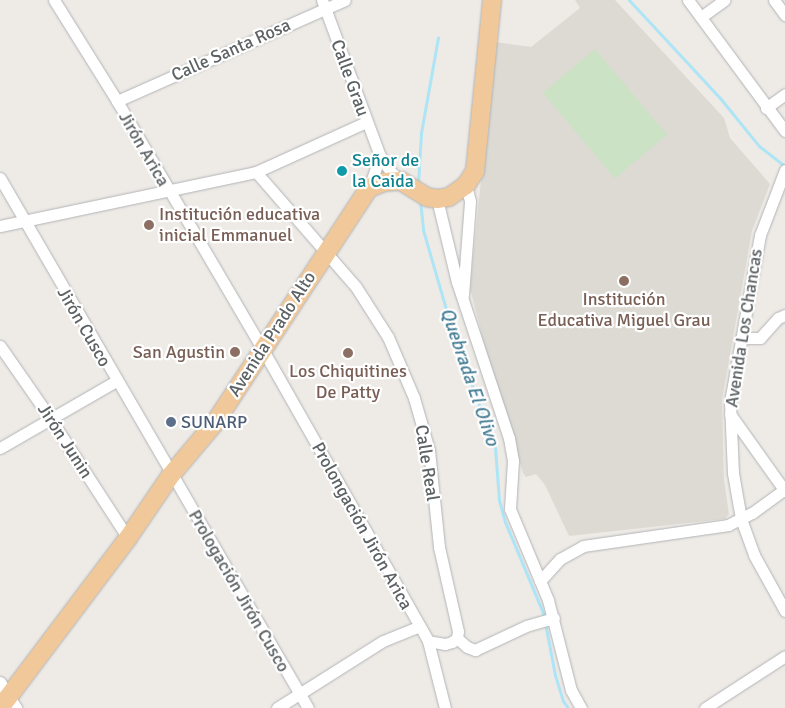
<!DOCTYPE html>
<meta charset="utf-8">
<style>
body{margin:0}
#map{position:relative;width:785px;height:708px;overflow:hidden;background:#eeeae6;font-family:Signika,sans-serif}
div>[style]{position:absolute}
.education>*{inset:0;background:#dddad4}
.green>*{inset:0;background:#cbe2c5;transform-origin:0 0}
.stream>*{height:3px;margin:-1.5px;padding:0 1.5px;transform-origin:1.5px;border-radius:1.5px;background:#aee5f6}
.roads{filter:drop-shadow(0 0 1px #b1b4b6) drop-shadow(0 0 1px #b1b4b6)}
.minor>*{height:11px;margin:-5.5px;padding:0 5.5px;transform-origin:5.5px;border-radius:5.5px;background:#fff}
.highway>*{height:18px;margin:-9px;padding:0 9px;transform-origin:9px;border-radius:9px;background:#f1c899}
.dots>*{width:14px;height:14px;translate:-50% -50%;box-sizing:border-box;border:2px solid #fff;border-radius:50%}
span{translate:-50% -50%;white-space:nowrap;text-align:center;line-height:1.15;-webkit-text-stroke:4.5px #fff;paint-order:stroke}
.street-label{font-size:18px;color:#5d6264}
.culture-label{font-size:18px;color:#0d838f}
.left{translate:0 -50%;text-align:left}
.education-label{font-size:18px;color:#785e54}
.right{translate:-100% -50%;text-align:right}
.service-label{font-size:18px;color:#4e5e75}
.water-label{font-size:19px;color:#467d95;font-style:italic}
</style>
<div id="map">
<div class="education">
<i style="clip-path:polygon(575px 0,615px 0,724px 118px,730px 138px,770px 184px,752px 231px,722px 400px,724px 480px,729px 514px,725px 519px,569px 536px,545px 485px,536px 474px,526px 477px,523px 473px,483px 339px,470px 288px,495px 42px,531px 47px,580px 8px)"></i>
</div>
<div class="green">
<i style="left:595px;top:49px;width:112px;height:68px;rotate:50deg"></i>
</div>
<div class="stream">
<i style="left:629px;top:0;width:134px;rotate:47.1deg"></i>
<i style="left:720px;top:98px;width:62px;rotate:50.9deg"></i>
<i style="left:759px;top:146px;width:33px;rotate:38deg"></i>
<i style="left:418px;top:184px;width:51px;rotate:-86.6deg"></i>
<i style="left:421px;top:133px;width:97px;rotate:-79.9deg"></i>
<i style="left:420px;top:200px;width:30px;rotate:84deg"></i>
<i style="left:423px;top:230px;width:111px;rotate:73.8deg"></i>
<i style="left:454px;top:337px;width:118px;rotate:69.7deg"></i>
<i style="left:495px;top:448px;width:52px;rotate:85.6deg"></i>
<i style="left:499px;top:500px;width:23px;rotate:75deg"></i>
<i style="left:505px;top:522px;width:99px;rotate:67.3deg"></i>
<i style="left:543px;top:613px;width:63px;rotate:79deg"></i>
<i style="left:555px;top:675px;width:27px;rotate:73deg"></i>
<i style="left:563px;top:701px;width:9px;rotate:54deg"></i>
</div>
<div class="roads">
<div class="minor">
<i style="left:54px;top:0;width:119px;rotate:58deg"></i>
<i style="left:117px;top:101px;width:289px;rotate:59.6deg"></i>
<i style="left:263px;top:350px;width:335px;rotate:60.4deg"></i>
<i style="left:428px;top:641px;width:69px;rotate:75.8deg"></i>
<i style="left:322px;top:0;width:166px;rotate:69.6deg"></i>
<i style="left:380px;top:156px;width:34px;rotate:109deg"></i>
<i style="left:688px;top:0;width:163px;rotate:53.5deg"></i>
<i style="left:774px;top:0;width:19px;rotate:54deg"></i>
<i style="left:701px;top:17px;width:29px;rotate:-36deg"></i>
<i style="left:117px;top:101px;width:249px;rotate:-23.9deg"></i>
<i style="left:766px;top:108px;width:24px;rotate:-36deg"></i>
<i style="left:380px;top:156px;width:18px;rotate:56deg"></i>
<i style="left:390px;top:171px;width:15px;rotate:42deg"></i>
<i style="left:785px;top:170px;width:70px;rotate:111deg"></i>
<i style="left:760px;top:235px;width:170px;rotate:100.2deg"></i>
<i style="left:730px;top:402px;width:71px;rotate:87.6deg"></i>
<i style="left:733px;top:473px;width:47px;rotate:80.1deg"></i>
<i style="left:741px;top:519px;width:38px;rotate:70deg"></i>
<i style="left:754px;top:555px;width:64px;rotate:61deg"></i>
<i style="left:256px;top:172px;width:152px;rotate:49deg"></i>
<i style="left:356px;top:287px;width:59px;rotate:57.4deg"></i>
<i style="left:388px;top:337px;width:66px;rotate:66.9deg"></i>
<i style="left:414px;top:398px;width:54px;rotate:73.9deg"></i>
<i style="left:429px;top:450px;width:98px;rotate:84.1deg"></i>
<i style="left:439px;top:547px;width:86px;rotate:77.3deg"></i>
<i style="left:458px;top:631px;width:7px;rotate:98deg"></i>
<i style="left:457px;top:638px;width:6px;rotate:141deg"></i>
<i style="left:452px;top:642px;width:7px;rotate:164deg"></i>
<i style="left:445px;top:644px;width:17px;rotate:-170deg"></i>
<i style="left:0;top:178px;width:613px;rotate:59.84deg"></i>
<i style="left:437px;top:199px;width:85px;rotate:76.5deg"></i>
<i style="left:457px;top:282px;width:164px;rotate:71.6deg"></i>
<i style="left:509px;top:438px;width:23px;rotate:80deg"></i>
<i style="left:513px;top:461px;width:48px;rotate:93.6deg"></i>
<i style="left:510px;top:509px;width:99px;rotate:67.3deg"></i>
<i style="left:548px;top:600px;width:93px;rotate:75.7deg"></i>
<i style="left:571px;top:690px;width:21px;rotate:61deg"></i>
<i style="left:0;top:226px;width:262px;rotate:-11.9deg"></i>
<i style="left:256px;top:172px;width:121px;rotate:-24.4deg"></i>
<i style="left:463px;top:295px;width:94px;rotate:-85.7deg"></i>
<i style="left:470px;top:201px;width:16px;rotate:-104deg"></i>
<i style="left:741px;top:338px;width:19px"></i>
<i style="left:760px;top:338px;width:27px;rotate:-48deg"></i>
<i style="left:778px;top:318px;width:8px;rotate:-23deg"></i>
<i style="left:0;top:346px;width:88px;rotate:55.2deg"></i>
<i style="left:50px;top:418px;width:143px;rotate:57deg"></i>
<i style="left:730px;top:414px;width:95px;rotate:54.5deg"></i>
<i style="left:0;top:448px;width:134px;rotate:-30deg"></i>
<i style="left:540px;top:581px;width:30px;rotate:-48deg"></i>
<i style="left:560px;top:559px;width:26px;rotate:-29deg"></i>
<i style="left:583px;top:546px;width:147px;rotate:-8.2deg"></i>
<i style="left:728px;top:525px;width:27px;rotate:-27deg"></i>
<i style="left:752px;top:513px;width:41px;rotate:-36deg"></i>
<i style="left:457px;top:638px;width:13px;rotate:42deg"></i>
<i style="left:467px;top:647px;width:9px;rotate:21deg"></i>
<i style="left:475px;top:650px;width:56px;rotate:-25.2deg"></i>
<i style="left:526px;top:626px;width:29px;rotate:-16deg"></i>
<i style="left:0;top:682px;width:31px;rotate:58deg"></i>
<i style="left:277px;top:708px;width:125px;rotate:-32.3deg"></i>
<i style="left:383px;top:641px;width:38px;rotate:-22deg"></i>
<i style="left:705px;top:708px;width:95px;rotate:-33deg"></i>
</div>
<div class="highway">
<i style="left:0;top:708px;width:213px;rotate:-53deg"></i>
<i style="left:128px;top:538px;width:76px;rotate:-55.7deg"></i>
<i style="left:171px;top:475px;width:67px;rotate:-49.9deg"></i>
<i style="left:214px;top:424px;width:282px;rotate:-56.7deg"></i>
<i style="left:369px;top:188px;width:17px;rotate:-21deg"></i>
<i style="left:385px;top:182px;width:16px;rotate:-4deg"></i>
<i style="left:401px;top:181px;width:31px;rotate:32deg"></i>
<i style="left:427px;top:197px;width:10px;rotate:11deg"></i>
<i style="left:437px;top:199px;width:12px;rotate:-9deg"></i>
<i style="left:449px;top:197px;width:21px;rotate:-35deg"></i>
<i style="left:466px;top:185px;width:17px;rotate:-57deg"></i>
<i style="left:475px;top:171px;width:172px;rotate:-84.3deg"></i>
</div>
</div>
<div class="dots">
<i style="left:342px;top:171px;background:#0f9aa8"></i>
<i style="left:149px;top:225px;background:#8d6e63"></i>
<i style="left:624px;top:281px;background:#8d6e63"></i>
<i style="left:235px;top:352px;background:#8d6e63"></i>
<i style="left:348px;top:353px;background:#8d6e63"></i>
<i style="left:171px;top:422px;background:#5c6f8a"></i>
</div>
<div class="street-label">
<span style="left:231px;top:50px;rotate:-24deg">Calle Santa Rosa</span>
<span style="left:350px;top:78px;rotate:70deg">Calle Grau</span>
<span style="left:144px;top:149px;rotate:60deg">Jirón Arica</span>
<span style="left:84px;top:327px;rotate:60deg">Jirón Cusco</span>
<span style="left:744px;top:328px;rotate:-81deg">Avenida Los Chancas</span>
<span style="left:272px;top:334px;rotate:-57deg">Avenida Prado Alto</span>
<span style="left:65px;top:441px;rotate:57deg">Jirón Junin</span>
<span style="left:427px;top:463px;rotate:81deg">Calle Real</span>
<span style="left:362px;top:526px;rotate:61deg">Prolongación Jirón Arica</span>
<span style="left:239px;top:591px;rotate:60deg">Prologación Jirón Cusco</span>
</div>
<div class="culture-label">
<span class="left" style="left:352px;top:171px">Señor de<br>la Caida</span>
</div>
<div class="education-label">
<span class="left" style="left:159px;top:225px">Institución educativa<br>inicial Emmanuel</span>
<span style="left:624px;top:310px">Institución<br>Educativa Miguel Grau</span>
<span class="right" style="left:225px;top:352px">San Agustin</span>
<span style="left:348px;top:382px">Los Chiquitines<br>De Patty</span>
</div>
<div class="service-label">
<span class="left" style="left:181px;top:422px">SUNARP</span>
</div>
<div class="water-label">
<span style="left:469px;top:377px;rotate:71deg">Quebrada El Olivo</span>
</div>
</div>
